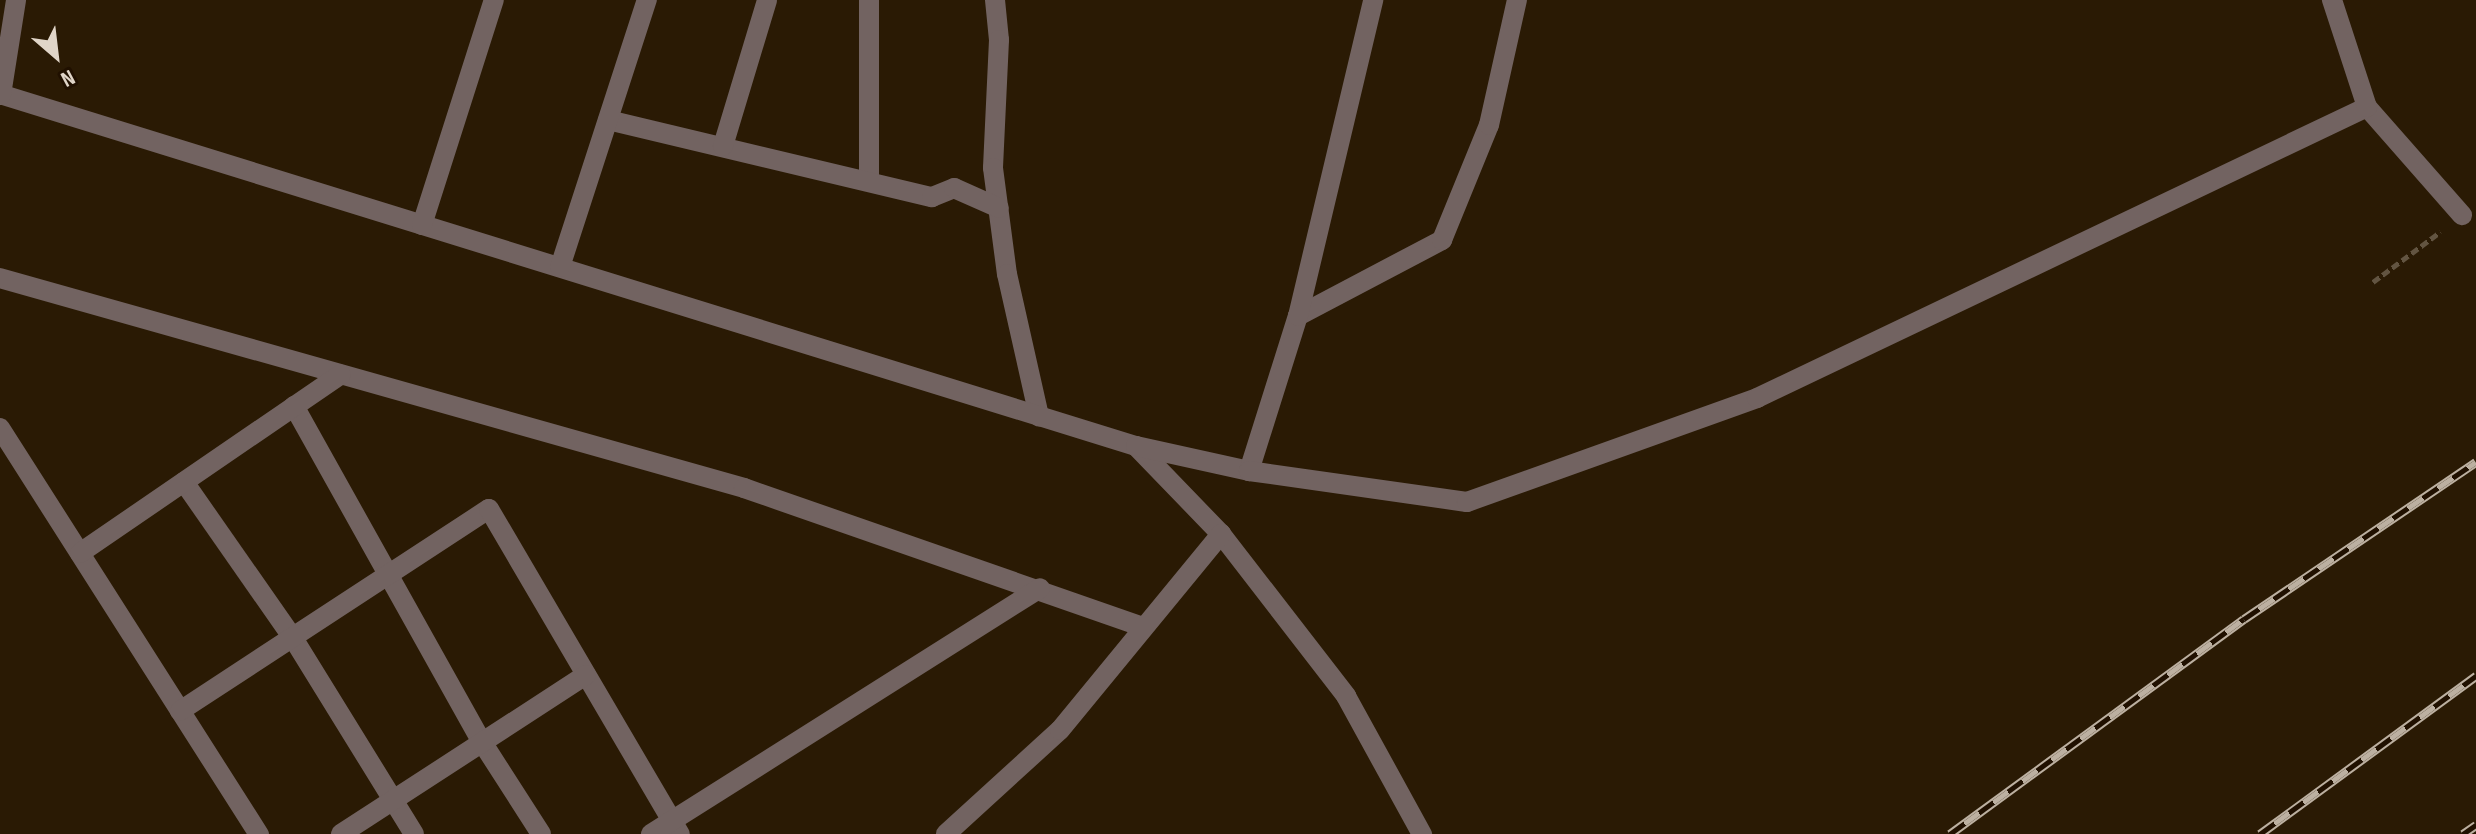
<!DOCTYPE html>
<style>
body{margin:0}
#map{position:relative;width:2476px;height:834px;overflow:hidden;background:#2a1a04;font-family:"Sofia Sans Condensed",sans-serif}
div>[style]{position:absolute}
.path>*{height:5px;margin-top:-2.5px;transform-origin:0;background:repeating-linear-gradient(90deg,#625441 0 8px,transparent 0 12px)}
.minor>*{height:20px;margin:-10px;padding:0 10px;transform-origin:10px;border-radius:10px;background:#726361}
.rail>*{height:9px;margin-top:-4.5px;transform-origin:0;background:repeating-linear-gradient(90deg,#201000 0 18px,#bcb0a1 0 36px);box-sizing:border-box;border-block:2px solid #bcb0a1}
span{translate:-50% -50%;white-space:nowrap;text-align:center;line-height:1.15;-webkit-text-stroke:7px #201000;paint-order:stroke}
.north{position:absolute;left:16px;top:16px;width:80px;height:80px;-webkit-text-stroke:6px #201000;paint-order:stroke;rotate:152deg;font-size:22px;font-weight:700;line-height:32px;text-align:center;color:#e0d5c8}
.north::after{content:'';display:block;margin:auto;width:28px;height:36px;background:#e0d5c8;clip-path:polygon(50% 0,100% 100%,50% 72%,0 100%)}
</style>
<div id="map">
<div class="path">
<i style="left:2373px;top:282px;width:84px;rotate:-36.7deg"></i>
</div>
<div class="minor">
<i style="left:869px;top:0;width:178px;rotate:90deg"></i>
<i style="left:995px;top:0;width:40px;rotate:84.3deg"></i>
<i style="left:999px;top:40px;width:128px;rotate:92.7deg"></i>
<i style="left:993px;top:168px;width:107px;rotate:82.5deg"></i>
<i style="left:1007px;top:274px;width:146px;rotate:77.3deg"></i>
<i style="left:0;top:94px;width:1189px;rotate:17.22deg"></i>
<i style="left:1136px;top:446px;width:122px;rotate:46deg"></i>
<i style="left:1221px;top:534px;width:205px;rotate:52.3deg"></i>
<i style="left:1346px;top:696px;width:158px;rotate:61.2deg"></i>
<i style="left:1px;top:95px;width:96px;rotate:-81deg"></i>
<i style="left:2367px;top:107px;width:144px;rotate:48.7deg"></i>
<i style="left:608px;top:120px;width:333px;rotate:13.4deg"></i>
<i style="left:932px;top:197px;width:24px;rotate:-22deg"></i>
<i style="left:954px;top:188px;width:49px;rotate:24deg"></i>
<i style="left:723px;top:146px;width:152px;rotate:-73.2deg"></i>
<i style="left:422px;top:225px;width:236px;rotate:-72.3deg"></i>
<i style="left:560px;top:267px;width:281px;rotate:-72deg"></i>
<i style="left:0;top:278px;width:773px;rotate:15.76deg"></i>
<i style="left:744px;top:488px;width:423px;rotate:19.2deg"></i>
<i style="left:1298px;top:316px;width:163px;rotate:-27.8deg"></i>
<i style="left:1442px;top:240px;width:124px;rotate:-67.8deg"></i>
<i style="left:1489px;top:125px;width:128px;rotate:-77.4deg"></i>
<i style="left:294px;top:406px;width:385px;rotate:60.8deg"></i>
<i style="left:482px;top:742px;width:109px;rotate:57.3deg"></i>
<i style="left:0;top:428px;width:482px;rotate:57.5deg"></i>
<i style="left:1136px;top:446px;width:116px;rotate:12.5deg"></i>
<i style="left:1249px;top:471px;width:163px;rotate:-72.5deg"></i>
<i style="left:1298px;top:316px;width:325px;rotate:-76.6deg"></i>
<i style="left:1249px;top:471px;width:220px;rotate:8.1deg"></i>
<i style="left:1467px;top:502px;width:308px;rotate:-19.7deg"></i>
<i style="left:1757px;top:398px;width:676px;rotate:-25.5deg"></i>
<i style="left:2367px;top:107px;width:113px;rotate:-108.1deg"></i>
<i style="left:184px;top:482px;width:190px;rotate:55.1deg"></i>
<i style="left:293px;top:638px;width:230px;rotate:58.3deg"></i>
<i style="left:80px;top:553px;width:316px;rotate:-34.4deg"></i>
<i style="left:180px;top:711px;width:369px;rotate:-33.2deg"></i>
<i style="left:489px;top:509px;width:377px;rotate:59.6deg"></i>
<i style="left:341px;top:834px;width:292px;rotate:-33deg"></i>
<i style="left:651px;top:834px;width:460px;rotate:-32.3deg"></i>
<i style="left:946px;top:834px;width:154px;rotate:-42.4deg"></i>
<i style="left:1060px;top:730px;width:254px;rotate:-50.6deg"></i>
</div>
<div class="rail">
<i style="left:1950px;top:834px;width:364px;rotate:-36.2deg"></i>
<i style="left:2244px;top:619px;width:280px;rotate:-34.1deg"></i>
<i style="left:2260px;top:834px;width:268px;rotate:-36.2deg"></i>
<i style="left:2463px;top:834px;width:16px;rotate:-35deg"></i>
</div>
<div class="north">N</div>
</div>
